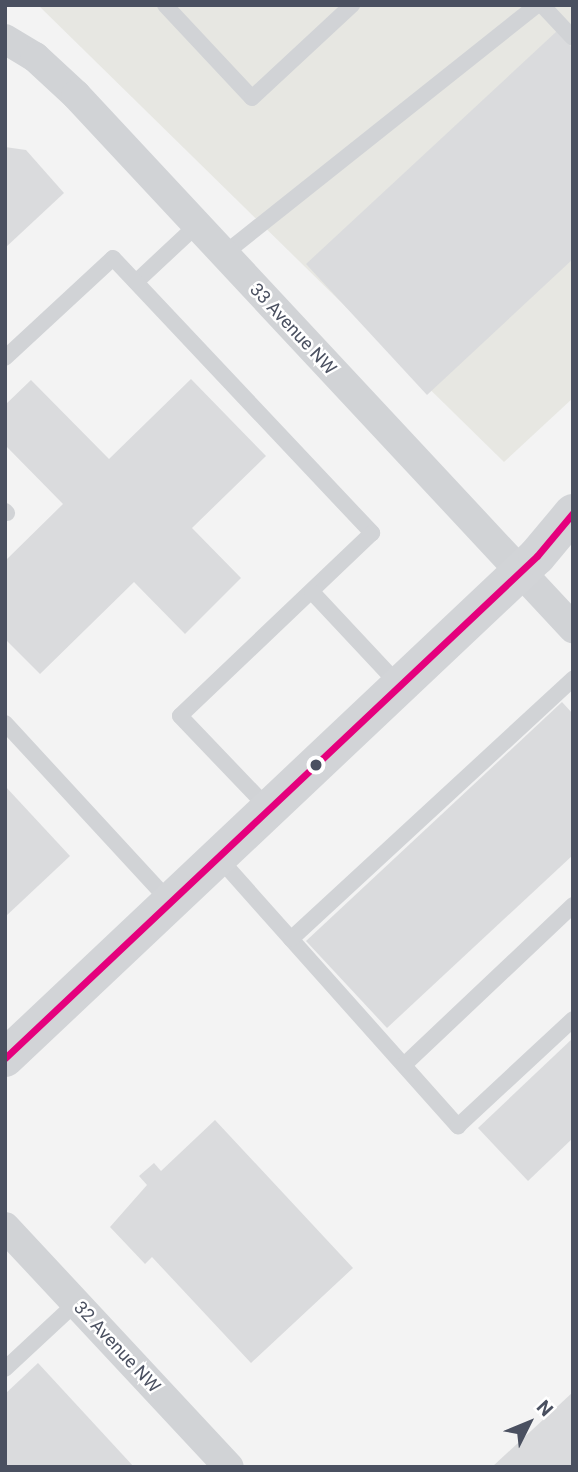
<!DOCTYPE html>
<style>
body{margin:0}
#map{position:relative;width:578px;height:1472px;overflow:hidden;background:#f3f3f3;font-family:Roboto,sans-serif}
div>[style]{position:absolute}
.commercial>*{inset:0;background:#e7e7e2}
.building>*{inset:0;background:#dadbdd}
.lane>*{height:16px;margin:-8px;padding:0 8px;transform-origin:8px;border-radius:8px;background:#d1d3d6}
.street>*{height:30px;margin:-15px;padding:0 15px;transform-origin:15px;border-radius:15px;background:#d1d3d6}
.secondary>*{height:38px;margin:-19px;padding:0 19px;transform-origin:19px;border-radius:19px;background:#d2d4d7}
.bus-1>*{height:7px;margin:-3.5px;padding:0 3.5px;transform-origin:3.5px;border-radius:3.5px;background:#e5007d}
.dots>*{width:19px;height:19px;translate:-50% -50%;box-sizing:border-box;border:4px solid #fff;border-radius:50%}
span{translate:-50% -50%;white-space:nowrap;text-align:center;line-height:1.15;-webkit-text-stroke:5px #fff;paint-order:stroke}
.street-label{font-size:18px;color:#4a5060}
.frame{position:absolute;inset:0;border:7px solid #4a5060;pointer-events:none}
.north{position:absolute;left:494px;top:1388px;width:70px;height:70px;-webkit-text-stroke:5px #fff;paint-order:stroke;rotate:47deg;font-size:19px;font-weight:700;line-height:28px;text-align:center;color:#4a5060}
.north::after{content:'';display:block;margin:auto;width:24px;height:32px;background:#4a5060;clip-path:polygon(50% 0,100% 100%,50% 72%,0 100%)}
</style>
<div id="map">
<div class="commercial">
<i style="clip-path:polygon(38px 5px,573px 5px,573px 398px,504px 462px)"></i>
</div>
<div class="building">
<i style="clip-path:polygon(557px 31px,573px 49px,573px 259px,427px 395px,306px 264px)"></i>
<i style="clip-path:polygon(5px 147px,26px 150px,64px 193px,5px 248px)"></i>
<i style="clip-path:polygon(191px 379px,266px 456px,192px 528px,241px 578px,185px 634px,134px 582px,40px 674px,5px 639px,5px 561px,63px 504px,5px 445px,5px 405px,31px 380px,109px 459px)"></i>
<i style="clip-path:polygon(562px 702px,573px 714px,573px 855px,387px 1028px,306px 941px)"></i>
<i style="clip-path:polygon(5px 786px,70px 856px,5px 917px)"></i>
<i style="clip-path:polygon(573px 1038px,573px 1138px,528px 1181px,478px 1128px)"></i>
<i style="clip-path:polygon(215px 1120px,353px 1268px,251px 1363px,152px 1257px,145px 1264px,110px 1227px,147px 1185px,139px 1176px,154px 1163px,161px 1171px)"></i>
<i style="clip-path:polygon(38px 1363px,134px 1467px,5px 1467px,5px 1394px)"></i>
<i style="clip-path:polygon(573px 1392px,573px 1467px,492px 1467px)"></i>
</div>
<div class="lane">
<i style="left:165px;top:5px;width:127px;rotate:46.9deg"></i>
<i style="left:252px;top:98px;width:137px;rotate:-42.9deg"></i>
<i style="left:542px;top:5px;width:45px;rotate:46.8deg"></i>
<i style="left:224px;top:254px;width:400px;rotate:-38.5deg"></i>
<i style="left:136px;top:282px;width:83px;rotate:-43.1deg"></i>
<i style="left:5px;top:358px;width:147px;rotate:-42.8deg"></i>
<i style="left:113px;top:258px;width:378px;rotate:46.7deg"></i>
<i style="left:372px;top:533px;width:265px;rotate:136.4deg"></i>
<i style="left:180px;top:716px;width:127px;rotate:46.3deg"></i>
<i style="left:5px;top:511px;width:3px;rotate:45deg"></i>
<i style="left:312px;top:592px;width:126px;rotate:46.9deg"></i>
<i style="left:5px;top:723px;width:243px;rotate:47.3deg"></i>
<i style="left:218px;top:857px;width:361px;rotate:48.3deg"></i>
<i style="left:458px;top:1126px;width:157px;rotate:-42.9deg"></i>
<i style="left:291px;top:939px;width:384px;rotate:-42.7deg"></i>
<i style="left:404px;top:1065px;width:233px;rotate:-43.4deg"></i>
<i style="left:5px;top:1369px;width:97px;rotate:-42.9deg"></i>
</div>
<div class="street">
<i style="left:5px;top:39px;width:35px;rotate:31deg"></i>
<i style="left:35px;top:57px;width:56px;rotate:42.8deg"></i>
<i style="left:76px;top:95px;width:729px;rotate:47deg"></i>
<i style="left:5px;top:1227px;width:328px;rotate:47deg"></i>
</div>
<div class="secondary">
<i style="left:5px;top:1058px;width:731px;rotate:-43.34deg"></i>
<i style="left:537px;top:556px;width:56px;rotate:-50.1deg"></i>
</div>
<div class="bus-1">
<i style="left:5px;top:1058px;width:731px;rotate:-43.34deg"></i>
<i style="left:537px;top:556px;width:56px;rotate:-50.1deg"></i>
</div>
<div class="dots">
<i style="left:316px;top:765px;background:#4a5060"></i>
</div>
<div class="street-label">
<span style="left:293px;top:329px;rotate:47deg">33 Avenue NW</span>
<span style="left:117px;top:1347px;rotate:47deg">32 Avenue NW</span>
</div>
<div class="frame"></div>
<div class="north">N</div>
</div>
